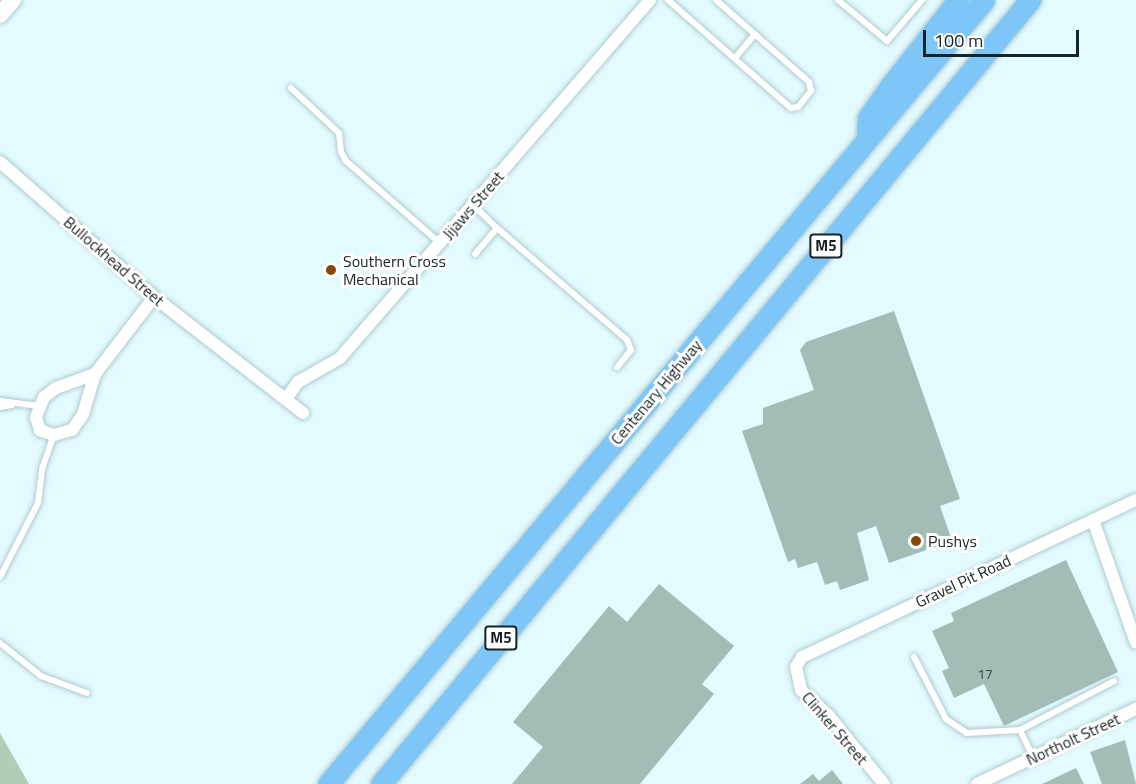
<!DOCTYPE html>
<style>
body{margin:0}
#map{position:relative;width:1136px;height:784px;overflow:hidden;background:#e3fafe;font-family:"Titillium Web",sans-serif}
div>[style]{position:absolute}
.green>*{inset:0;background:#b3ccb5}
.building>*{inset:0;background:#a2bdb6}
.roads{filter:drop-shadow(0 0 2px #aecacf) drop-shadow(0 0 2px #aecacf)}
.lane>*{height:6px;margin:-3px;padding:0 3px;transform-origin:3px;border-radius:3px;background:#fff}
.street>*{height:12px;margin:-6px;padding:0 6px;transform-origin:6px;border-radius:6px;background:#fff}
.secondary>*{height:16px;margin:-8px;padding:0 8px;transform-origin:8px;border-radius:8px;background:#fff}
.highway>*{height:21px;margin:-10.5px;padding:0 10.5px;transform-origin:10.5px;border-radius:10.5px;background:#7ec6f7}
.dots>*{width:16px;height:16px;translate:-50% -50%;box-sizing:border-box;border:3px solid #fff;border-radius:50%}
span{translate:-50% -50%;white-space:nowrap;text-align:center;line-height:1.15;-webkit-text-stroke:6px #fff;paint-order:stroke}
.number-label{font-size:14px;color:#3a4a49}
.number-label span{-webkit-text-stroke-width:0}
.shield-label span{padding:2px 4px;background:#fff;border:2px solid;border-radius:4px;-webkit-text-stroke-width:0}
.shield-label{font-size:15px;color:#182325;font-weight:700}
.street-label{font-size:16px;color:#182325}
.poi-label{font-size:16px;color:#182325}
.left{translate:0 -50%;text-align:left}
.scale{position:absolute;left:923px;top:30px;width:156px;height:27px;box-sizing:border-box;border:3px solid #182325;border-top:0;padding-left:8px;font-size:18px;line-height:21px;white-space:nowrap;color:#182325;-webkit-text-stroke:4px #fff;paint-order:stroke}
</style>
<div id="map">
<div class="green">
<i style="clip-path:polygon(0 733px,29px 784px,0 784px)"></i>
</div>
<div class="building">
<i style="clip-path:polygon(894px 311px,960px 499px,940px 506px,952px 541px,889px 563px,876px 526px,857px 533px,869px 580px,840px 590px,837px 581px,825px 585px,817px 562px,798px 568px,795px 559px,788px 562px,742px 431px,763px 424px,763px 408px,814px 390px,800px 350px,806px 342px)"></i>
<i style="clip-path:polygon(1066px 560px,1118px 672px,1004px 726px,984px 684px,954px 698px,942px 671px,949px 668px,932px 631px,954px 621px,951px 613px)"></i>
<i style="clip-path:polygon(659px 584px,734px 646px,702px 684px,714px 694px,640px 784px,512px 784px,543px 747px,513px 722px,609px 606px,627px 622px)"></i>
<i style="clip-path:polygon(1125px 740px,1136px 784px,1102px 784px,1090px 752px)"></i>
<i style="clip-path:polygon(1076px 768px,1084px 784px,1042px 784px)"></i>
<i style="clip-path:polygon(832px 770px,843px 784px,800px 784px,813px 774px,819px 781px)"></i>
</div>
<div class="roads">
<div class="lane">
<i style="left:668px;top:0;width:164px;rotate:41.3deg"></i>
<i style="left:791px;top:108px;width:7px;rotate:-8deg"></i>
<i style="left:798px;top:107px;width:21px;rotate:-51deg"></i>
<i style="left:811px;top:91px;width:9px;rotate:-103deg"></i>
<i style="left:809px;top:82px;width:124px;rotate:-138.6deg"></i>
<i style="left:838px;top:0;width:64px;rotate:39.9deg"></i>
<i style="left:887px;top:41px;width:54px;rotate:-49.5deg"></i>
<i style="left:735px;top:58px;width:31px;rotate:-50deg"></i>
<i style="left:291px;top:88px;width:66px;rotate:43.2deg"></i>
<i style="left:339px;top:133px;width:19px;rotate:84deg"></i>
<i style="left:341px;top:152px;width:10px;rotate:61deg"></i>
<i style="left:346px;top:161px;width:125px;rotate:41.1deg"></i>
<i style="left:473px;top:205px;width:33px;rotate:44deg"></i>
<i style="left:497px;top:228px;width:34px;rotate:130deg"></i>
<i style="left:497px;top:228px;width:172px;rotate:40.7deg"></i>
<i style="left:627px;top:340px;width:11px;rotate:68deg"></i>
<i style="left:631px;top:350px;width:22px;rotate:129deg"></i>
<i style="left:0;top:401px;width:40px;rotate:7.1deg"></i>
<i style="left:0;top:407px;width:12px;rotate:-9deg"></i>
<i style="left:0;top:577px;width:83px;rotate:-62.8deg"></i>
<i style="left:38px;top:503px;width:34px;rotate:-83deg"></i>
<i style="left:42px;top:469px;width:36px;rotate:-71deg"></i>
<i style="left:0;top:643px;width:53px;rotate:38.8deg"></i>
<i style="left:41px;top:676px;width:49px;rotate:20.3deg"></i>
<i style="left:914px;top:657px;width:70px;rotate:62.7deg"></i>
<i style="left:946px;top:719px;width:25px;rotate:34deg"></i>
<i style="left:967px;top:733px;width:53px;rotate:-3.2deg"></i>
<i style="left:1020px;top:730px;width:106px;rotate:-27.5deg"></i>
<i style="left:1020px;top:730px;width:30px;rotate:64deg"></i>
</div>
<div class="street">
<i style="left:0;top:162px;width:205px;rotate:41.2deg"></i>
<i style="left:154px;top:297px;width:189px;rotate:37.9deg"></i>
<i style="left:95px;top:374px;width:41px;rotate:160.3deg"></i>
<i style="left:56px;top:388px;width:15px;rotate:143deg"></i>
<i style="left:44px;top:397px;width:22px;rotate:112deg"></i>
<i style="left:36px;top:417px;width:14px;rotate:73deg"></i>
<i style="left:40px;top:430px;width:15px;rotate:20deg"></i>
<i style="left:54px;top:435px;width:19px;rotate:-16deg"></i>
<i style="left:72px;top:430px;width:19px;rotate:-55deg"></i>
<i style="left:83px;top:414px;width:42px;rotate:-73.3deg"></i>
<i style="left:95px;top:374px;width:97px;rotate:-52.5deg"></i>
<i style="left:286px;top:399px;width:21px;rotate:-55deg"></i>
<i style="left:298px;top:382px;width:48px;rotate:-29.7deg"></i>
<i style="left:340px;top:358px;width:474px;rotate:-49.1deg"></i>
<i style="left:1093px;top:520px;width:130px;rotate:70.7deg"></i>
<i style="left:884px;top:784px;width:87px;rotate:-129deg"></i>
<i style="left:829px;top:716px;width:38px;rotate:-137deg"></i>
<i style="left:801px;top:690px;width:24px;rotate:-102deg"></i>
<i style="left:796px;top:667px;width:12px;rotate:-59deg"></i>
<i style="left:802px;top:657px;width:369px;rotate:-25.2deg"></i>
<i style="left:977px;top:784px;width:176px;rotate:-25.3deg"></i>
</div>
<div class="secondary">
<i style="left:0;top:15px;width:20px;rotate:-49deg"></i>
</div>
<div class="highway">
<i style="left:867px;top:131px;width:13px;rotate:-86deg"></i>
<i style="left:868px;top:118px;width:35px;rotate:-55deg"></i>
<i style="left:888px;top:89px;width:113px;rotate:-51.8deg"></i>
<i style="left:328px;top:784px;width:1022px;rotate:-50.08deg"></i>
<i style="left:381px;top:784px;width:1018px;rotate:-50.38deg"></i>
</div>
</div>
<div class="dots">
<i style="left:331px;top:270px;background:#85460b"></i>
<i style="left:916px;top:541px;background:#85460b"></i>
</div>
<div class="number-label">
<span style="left:985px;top:674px">17</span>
</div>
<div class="shield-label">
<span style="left:826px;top:246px">M5</span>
<span style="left:501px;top:638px">M5</span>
</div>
<div class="street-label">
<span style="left:473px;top:205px;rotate:-49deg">Jijaws Street</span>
<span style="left:114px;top:261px;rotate:41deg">Bullockhead Street</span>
<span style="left:656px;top:392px;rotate:-50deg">Centenary Highway</span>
<span style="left:963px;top:581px;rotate:-25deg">Gravel Pit Road</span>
<span style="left:835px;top:728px;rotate:49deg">Clinker Street</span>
<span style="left:1073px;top:739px;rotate:-25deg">Northolt Street</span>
</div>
<div class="poi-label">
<span class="left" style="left:343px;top:270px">Southern Cross<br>Mechanical</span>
<span class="left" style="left:928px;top:541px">Pushys</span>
</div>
<div class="scale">100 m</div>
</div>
